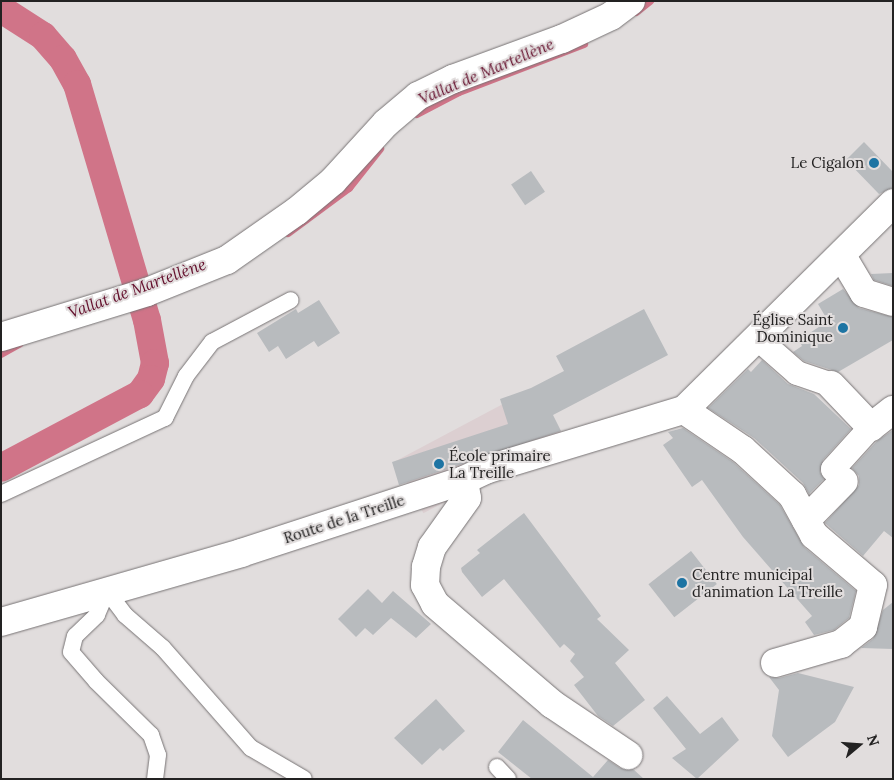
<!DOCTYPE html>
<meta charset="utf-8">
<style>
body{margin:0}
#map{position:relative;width:894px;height:780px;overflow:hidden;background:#e1dddd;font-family:Lora,serif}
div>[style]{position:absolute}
.built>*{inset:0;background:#dccfd1;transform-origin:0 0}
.stream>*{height:8px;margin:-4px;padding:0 4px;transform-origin:4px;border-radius:4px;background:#d07488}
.canal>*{height:28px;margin:-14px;padding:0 14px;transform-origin:14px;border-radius:14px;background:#d07488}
.building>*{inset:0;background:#b8bbbe;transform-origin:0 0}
.roads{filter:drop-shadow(0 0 1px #777374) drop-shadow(0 0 1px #777374)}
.service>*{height:16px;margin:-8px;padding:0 8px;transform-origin:8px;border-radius:8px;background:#fff}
.pedestrian>*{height:24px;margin:-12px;padding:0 12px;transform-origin:12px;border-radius:12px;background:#fff}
.minor>*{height:28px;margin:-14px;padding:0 14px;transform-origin:14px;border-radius:14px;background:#fff}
.dots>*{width:14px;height:14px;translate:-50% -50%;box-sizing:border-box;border:2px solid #e1dddd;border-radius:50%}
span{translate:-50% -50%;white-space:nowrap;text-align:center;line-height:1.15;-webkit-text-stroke:4px #e1dddd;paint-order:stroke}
.poi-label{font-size:15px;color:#232222}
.right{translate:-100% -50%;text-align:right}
.left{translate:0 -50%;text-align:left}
.street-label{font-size:15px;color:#232222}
.water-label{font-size:16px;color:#640f2c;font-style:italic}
.frame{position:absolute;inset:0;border:2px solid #232222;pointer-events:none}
.north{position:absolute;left:834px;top:720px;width:50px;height:50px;-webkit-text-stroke:4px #e1dddd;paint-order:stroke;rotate:72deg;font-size:14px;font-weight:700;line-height:20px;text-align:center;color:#232222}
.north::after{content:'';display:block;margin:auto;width:18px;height:22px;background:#232222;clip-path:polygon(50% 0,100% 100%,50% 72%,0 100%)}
</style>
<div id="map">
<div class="built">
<i style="left:537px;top:386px;width:59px;height:160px;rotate:62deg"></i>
</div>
<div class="stream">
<i style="left:636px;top:12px;width:18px;rotate:-38deg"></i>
<i style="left:417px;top:114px;width:47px;rotate:-27.6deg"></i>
<i style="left:459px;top:92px;width:134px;rotate:-21deg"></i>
<i style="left:288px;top:233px;width:76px;rotate:-36.4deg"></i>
<i style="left:349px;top:188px;width:50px;rotate:-51.5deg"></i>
<i style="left:1px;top:354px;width:21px;rotate:-29deg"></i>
</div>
<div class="canal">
<i style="left:1px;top:9px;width:50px;rotate:32.7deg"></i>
<i style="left:43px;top:36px;width:30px;rotate:49deg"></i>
<i style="left:63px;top:59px;width:29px;rotate:61deg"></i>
<i style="left:77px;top:84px;width:246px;rotate:73.5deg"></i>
<i style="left:147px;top:320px;width:44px;rotate:79.5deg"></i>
<i style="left:155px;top:363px;width:16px;rotate:104deg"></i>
<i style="left:151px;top:379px;width:19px;rotate:126deg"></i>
<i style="left:140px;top:394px;width:157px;rotate:152deg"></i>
</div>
<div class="building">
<i style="clip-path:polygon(864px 142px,893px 172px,893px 188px,879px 194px,846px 160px)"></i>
<i style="left:531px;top:171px;width:25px;height:24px;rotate:56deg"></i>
<i style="clip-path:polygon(893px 273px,893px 286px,874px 280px,871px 274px)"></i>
<i style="clip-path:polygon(843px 289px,859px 308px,893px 317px,893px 340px,838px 372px,804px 361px,793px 352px,802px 346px,799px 340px,828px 321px,818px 304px)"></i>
<i style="clip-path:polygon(319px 300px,340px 333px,318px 347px,314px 341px,286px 359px,278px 346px,269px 352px,257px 333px,296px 309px,298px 313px)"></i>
<i style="clip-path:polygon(644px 309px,668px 355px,553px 415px,561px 431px,399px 485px,392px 462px,508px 424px,500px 399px,531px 388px,564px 371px,556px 356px)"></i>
<i style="clip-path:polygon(762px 360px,788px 384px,814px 394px,851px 429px,823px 460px,820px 472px,824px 479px,809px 494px,803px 483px,754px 438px,708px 408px,748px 369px,751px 372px)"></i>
<i style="clip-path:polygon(683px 428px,733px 462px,780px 505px,804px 547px,856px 591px,849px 618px,834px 630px,814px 635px,805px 622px,812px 616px,743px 537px,702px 480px,692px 487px,663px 445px,673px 438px,668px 432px)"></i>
<i style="clip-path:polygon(893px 430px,893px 538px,884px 531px,863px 556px,825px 523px,859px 485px,859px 476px,852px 468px,877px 441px)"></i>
<i style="clip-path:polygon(524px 513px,601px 616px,597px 619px,629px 650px,615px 663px,645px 700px,613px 726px,598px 716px,574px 685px,584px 677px,570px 661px,575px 654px,564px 644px,560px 648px,504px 579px,482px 597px,462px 572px,461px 568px,480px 553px,477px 550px)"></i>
<i style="left:691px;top:551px;width:42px;height:54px;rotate:52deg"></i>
<i style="clip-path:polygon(368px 589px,382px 603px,393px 591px,431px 624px,416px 638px,391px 618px,373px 635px,365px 628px,356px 637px,338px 619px)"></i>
<i style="clip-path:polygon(893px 602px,893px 649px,861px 648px,873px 639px,883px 610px)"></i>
<i style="clip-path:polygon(798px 673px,854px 687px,835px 722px,788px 757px,772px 736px,779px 690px,769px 677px,779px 678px)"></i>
<i style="clip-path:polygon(667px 696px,700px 734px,722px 717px,739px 740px,697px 779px,672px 758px,686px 749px,653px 708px)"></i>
<i style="clip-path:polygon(436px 699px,465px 731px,443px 751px,440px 748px,422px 765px,394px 738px)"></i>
<i style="clip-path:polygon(523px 720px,593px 777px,608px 760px,620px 768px,633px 769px,644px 779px,532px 779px,498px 752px)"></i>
</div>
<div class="roads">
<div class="service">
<i style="left:1px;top:494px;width:181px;rotate:-24.9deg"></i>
<i style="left:165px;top:418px;width:47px;rotate:-63.4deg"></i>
<i style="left:186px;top:376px;width:43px;rotate:-52.6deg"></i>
<i style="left:212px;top:342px;width:89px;rotate:-28deg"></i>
<i style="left:107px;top:591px;width:30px;rotate:53deg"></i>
<i style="left:125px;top:615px;width:50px;rotate:41deg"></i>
<i style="left:163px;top:648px;width:133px;rotate:48.7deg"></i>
<i style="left:251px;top:748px;width:61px;rotate:30.3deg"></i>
<i style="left:107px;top:591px;width:26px;rotate:113deg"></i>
<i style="left:97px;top:615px;width:30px;rotate:136deg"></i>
<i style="left:75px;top:636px;width:16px;rotate:104deg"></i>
<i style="left:71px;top:652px;width:38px;rotate:49deg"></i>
<i style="left:96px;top:681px;width:77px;rotate:44.5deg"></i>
<i style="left:151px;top:735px;width:21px;rotate:71deg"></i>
<i style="left:158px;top:755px;width:24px;rotate:97deg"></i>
<i style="left:497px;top:767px;width:16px;rotate:47deg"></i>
</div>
<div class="pedestrian">
<i style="left:756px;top:337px;width:55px;rotate:41.3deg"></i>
<i style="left:797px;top:373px;width:36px;rotate:19deg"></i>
<i style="left:844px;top:481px;width:16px;rotate:-133deg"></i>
<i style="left:833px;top:469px;width:57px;rotate:-47.9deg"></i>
</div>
<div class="minor">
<i style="left:842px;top:256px;width:43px;rotate:59.3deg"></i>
<i style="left:864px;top:293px;width:30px;rotate:17deg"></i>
<i style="left:1px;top:337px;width:153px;rotate:-17.1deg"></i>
<i style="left:147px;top:292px;width:86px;rotate:-21.8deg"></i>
<i style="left:227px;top:260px;width:85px;rotate:-35deg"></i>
<i style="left:297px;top:211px;width:47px;rotate:-39.8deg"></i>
<i style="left:333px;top:181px;width:79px;rotate:-47.6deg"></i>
<i style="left:386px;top:123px;width:42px;rotate:-40.2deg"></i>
<i style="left:418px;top:96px;width:39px;rotate:-26deg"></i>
<i style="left:453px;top:79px;width:116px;rotate:-20.2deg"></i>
<i style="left:562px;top:39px;width:54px;rotate:-25.1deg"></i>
<i style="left:611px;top:16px;width:25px;rotate:-37deg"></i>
<i style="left:831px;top:385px;width:58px;rotate:46.4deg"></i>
<i style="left:871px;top:427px;width:28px;rotate:-38deg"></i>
<i style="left:684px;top:410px;width:71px;rotate:34.1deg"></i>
<i style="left:743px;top:450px;width:67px;rotate:42.6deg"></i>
<i style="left:792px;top:495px;width:46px;rotate:61.2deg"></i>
<i style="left:814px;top:535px;width:77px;rotate:40.3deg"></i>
<i style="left:464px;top:480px;width:18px;rotate:81deg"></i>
<i style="left:467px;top:498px;width:60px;rotate:125.5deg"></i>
<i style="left:432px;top:547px;width:21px;rotate:107deg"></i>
<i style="left:426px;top:567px;width:18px;rotate:93deg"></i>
<i style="left:425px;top:585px;width:21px;rotate:62deg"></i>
<i style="left:435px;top:604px;width:154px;rotate:40.5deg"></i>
<i style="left:552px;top:704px;width:92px;rotate:33.9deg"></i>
<i style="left:806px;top:520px;width:54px;rotate:-45.7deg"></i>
<i style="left:1px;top:622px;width:250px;rotate:-16deg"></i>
<i style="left:241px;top:553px;width:235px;rotate:-18.1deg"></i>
<i style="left:464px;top:480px;width:26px;rotate:-25deg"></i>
<i style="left:488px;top:469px;width:205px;rotate:-16.8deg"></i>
<i style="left:684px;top:410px;width:294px;rotate:-44.7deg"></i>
<i style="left:775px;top:663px;width:69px;rotate:-16.1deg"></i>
<i style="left:841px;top:644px;width:28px;rotate:-38deg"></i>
<i style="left:863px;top:627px;width:43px;rotate:-76.6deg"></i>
</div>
</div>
<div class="dots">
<i style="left:874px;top:163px;background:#1d74a3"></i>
<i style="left:843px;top:328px;background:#1d74a3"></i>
<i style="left:439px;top:464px;background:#1d74a3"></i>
<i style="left:682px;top:583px;background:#1d74a3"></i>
</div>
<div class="poi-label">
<span class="right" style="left:864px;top:163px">Le Cigalon</span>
<span class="right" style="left:833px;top:328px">Église Saint<br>Dominique</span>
<span class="left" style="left:449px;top:464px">École primaire<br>La Treille</span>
<span class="left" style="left:692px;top:583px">Centre municipal<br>d'animation La Treille</span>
</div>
<div class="street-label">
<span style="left:344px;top:519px;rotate:-18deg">Route de la Treille</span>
</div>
<div class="water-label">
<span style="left:486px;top:71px;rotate:-23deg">Vallat de Martellène</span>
<span style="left:137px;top:288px;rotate:-20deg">Vallat de Martellène</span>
</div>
<div class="frame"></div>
<div class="north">N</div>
</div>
